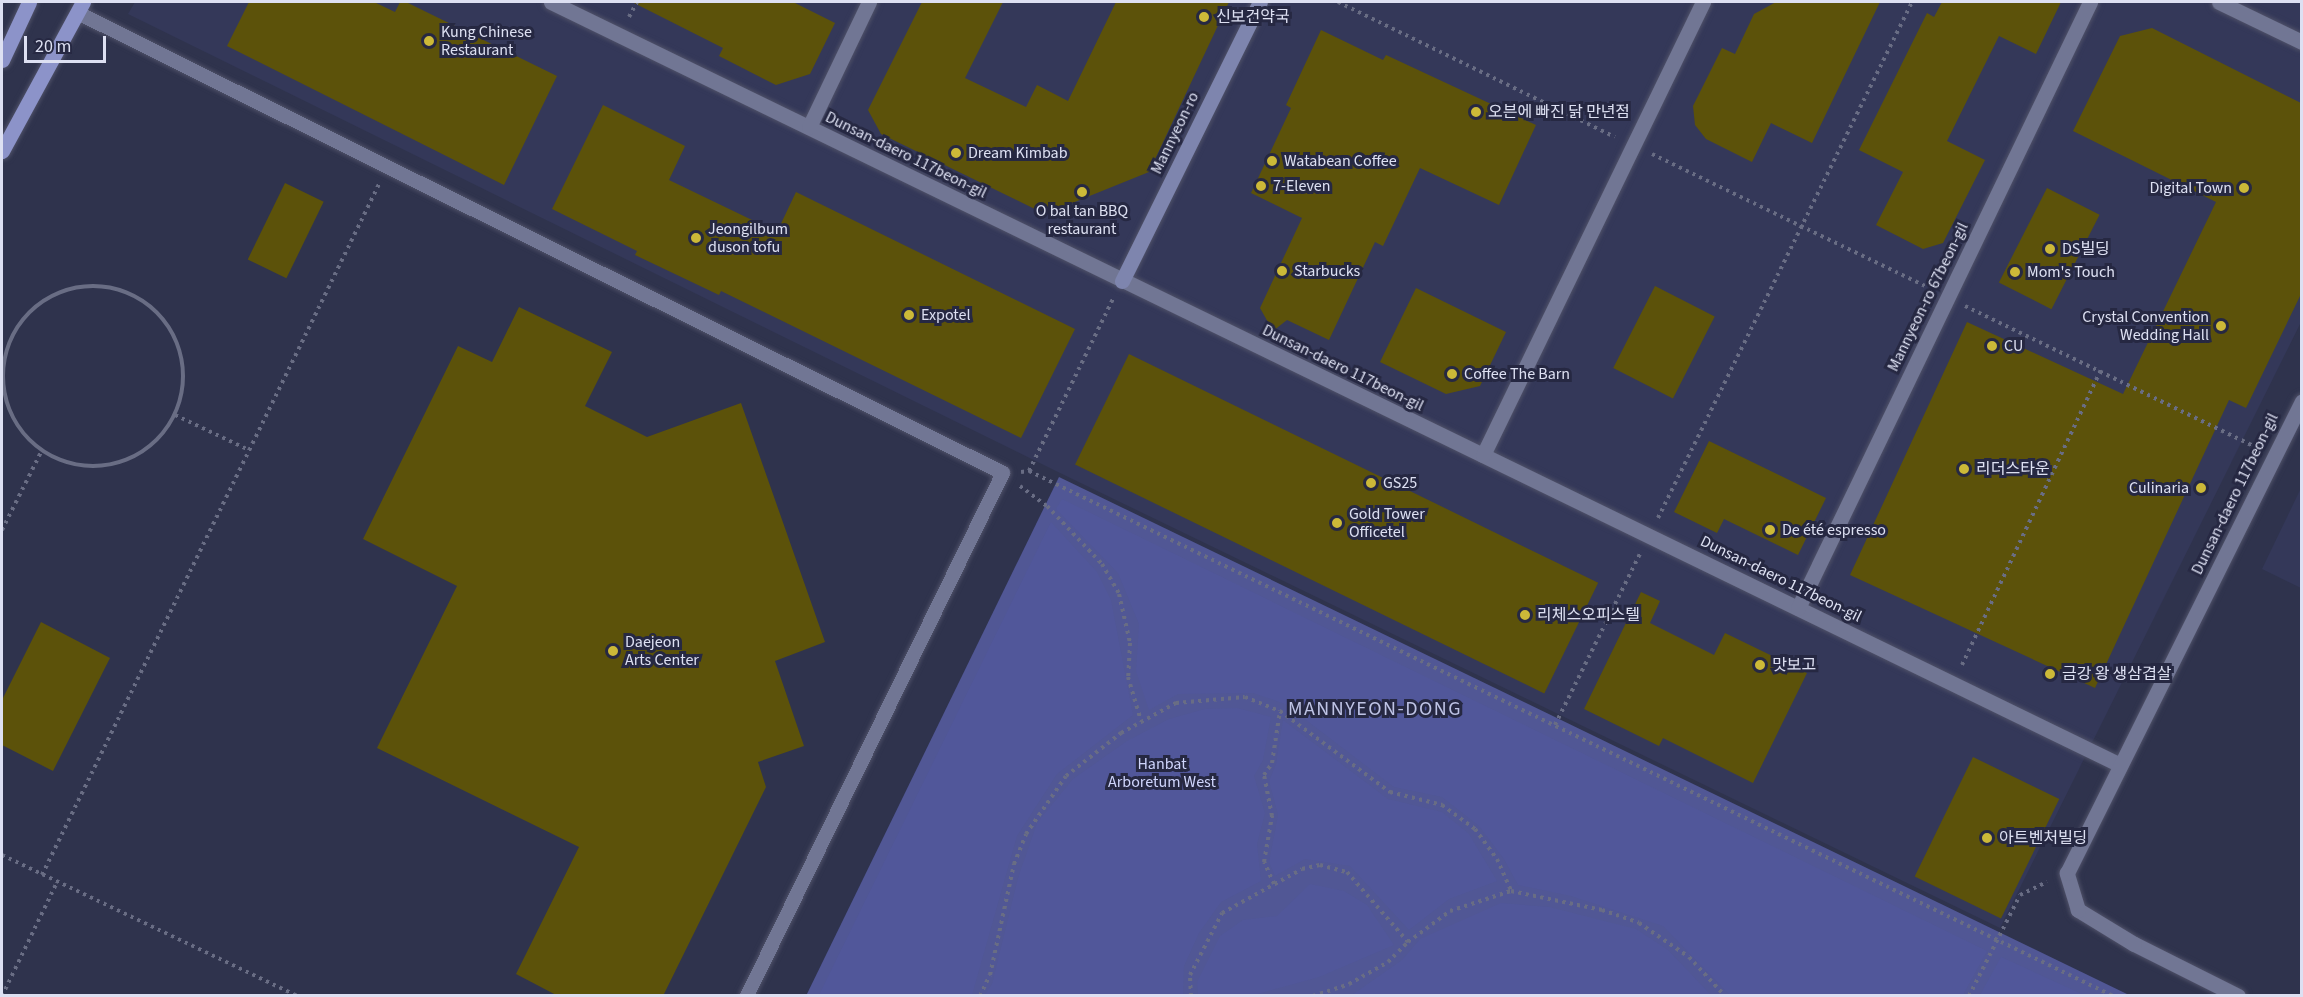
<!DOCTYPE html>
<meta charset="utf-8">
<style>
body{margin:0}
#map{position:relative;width:2303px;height:997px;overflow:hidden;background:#2f334d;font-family:"Source Sans 3","Noto Sans KR",sans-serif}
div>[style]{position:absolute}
.built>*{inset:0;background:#343859}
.green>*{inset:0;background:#515795}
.forest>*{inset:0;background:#51579a}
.building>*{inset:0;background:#5c520a;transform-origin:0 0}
.path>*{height:4px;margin-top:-2px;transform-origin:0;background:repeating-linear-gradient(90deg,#696d84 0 3px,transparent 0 7.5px)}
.path>.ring{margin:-2px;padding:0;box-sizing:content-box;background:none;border:4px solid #696d84;border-radius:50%}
.roads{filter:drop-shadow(0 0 2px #4f5168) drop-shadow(0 0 2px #4f5168)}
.lane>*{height:14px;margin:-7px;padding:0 7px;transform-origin:7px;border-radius:7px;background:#717694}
.street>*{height:15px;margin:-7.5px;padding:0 7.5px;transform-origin:7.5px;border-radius:7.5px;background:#717694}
.secondary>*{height:15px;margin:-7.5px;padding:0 7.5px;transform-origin:7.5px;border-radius:7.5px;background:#7e85ae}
.primary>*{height:15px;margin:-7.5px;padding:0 7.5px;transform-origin:7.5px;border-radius:7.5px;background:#8c93c9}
.dots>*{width:16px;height:16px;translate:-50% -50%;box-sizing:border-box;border:3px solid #262842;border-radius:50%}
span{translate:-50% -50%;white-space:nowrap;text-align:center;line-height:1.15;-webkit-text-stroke:6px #262842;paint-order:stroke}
.poi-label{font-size:16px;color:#dde0f2}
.left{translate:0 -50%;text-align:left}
.right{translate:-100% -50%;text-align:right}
.street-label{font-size:16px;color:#dde0f2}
.park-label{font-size:16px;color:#cfd5fc}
.quarter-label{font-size:20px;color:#bec3e5;letter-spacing:1.5px}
.frame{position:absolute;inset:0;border:3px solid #dde0f2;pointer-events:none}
.scale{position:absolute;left:24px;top:36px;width:82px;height:27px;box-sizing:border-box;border:3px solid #dde0f2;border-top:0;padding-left:8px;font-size:18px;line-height:21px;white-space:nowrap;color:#dde0f2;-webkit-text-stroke:4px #262842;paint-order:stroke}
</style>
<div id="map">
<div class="built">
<i style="clip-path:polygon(135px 2px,2301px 2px,2301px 322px,2000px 928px,1056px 471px,128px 14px)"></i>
<i style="clip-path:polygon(2301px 488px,2302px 588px,2301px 588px,2262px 569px)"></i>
</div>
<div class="green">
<i style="clip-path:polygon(1059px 477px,2129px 995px,806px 996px)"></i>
</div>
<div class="forest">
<i style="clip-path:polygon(1062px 499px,1987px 951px,1963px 995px,1730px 995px,1663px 926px,1571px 896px,1518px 885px,1504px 859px,1479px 826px,1442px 797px,1394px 787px,1285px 704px,1253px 693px,1178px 694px,1149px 710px,1136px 671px,1139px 624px,1118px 573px,1056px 509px)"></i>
<i style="clip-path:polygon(1051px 522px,1097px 572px,1111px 600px,1133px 715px,1057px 774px,1017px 836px,972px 995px,819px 995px)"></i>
<i style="clip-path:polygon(1237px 708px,1271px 717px,1263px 760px,1254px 776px,1265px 813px,1257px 844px,1261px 881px,1221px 902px,1199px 933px,1184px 966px,1183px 995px,985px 995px,992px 984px,1018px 878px,1037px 823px,1073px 779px,1127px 741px,1169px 719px,1205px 709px)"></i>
<i style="clip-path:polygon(1283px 720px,1388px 799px,1442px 812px,1469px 834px,1497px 881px,1449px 899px,1409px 930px,1350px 866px,1305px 859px,1275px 876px,1269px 862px,1278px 815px,1269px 781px,1276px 764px)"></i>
<i style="clip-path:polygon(1310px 884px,1344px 891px,1367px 905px,1394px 945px,1319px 977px,1254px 995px,1198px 995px,1197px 982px,1220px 936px,1243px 920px,1277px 916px)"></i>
<i style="clip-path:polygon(1501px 903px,1549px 907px,1636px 929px,1668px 950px,1711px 995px,1352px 995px,1402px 960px,1420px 939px)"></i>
<i style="clip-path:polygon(2001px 957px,2084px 995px,1980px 995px)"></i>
</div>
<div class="building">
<i style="clip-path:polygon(249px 2px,374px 2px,395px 12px,400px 2px,406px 2px,557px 76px,504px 185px,227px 46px)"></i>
<i style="clip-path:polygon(632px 2px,793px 2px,835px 23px,810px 74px,776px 85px,719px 56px,723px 48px)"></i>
<i style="clip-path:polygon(922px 2px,1003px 2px,965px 78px,1026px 107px,1037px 85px,1068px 101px,1116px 2px,1229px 2px,1149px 172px,1045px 214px,881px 134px,868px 110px)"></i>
<i style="clip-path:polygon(1776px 2px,1880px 2px,1812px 143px,1771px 123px,1752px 162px,1706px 139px,1695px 125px,1693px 106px,1722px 48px,1735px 54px,1754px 14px)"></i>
<i style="clip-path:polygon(1942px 2px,2061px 2px,2036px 54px,1999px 36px,1947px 141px,1985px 160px,1943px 243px,1923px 249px,1876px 225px,1903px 172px,1859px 150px,1927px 13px,1934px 17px)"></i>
<i style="clip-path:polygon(2152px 28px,2301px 103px,2301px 294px,2246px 408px,2229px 400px,2095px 688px,1850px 575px,1967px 322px,2123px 394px,2216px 202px,2073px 131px,2120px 36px)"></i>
<i style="clip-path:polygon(1321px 30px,1383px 60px,1386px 55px,1536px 125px,1499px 205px,1420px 168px,1383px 246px,1375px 242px,1329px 340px,1287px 320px,1273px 331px,1260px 308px,1302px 218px,1251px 193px,1291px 108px,1286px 105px)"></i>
<i style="clip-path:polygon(603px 105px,685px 146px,669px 180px,777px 232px,796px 192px,1075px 329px,1021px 438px,721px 291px,719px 295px,635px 255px,637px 251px,552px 209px)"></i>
<i style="left:285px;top:183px;width:43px;height:85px;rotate:26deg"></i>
<i style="left:2047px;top:188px;width:59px;height:106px;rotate:27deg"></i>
<i style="left:1655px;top:286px;width:67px;height:92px;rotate:27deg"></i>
<i style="clip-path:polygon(1416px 288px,1506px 332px,1480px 386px,1446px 394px,1380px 362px)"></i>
<i style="clip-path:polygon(519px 307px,612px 352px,585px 406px,647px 437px,741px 403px,825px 642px,775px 661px,804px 746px,758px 762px,766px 787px,663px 996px,558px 996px,516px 974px,579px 847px,377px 748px,457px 586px,363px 539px,458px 346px,492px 362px)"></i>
<i style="left:1129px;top:354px;width:522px;height:123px;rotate:26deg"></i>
<i style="clip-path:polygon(1709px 441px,1826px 498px,1798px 555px,1724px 519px,1717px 533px,1674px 512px)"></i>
<i style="clip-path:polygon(1641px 592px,1660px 601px,1650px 623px,1714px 655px,1725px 633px,1807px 673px,1753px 783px,1663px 738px,1659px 746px,1584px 709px)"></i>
<i style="clip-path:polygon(41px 622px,110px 658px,53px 771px,2px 745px,2px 700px)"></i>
<i style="left:1973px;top:757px;width:96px;height:133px;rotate:26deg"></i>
</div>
<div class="path">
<i style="left:1338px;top:2px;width:308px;rotate:26deg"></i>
<i style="left:629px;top:17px;width:17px;rotate:-62deg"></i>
<i style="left:1652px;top:154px;width:308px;rotate:25.8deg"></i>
<i class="ring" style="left:3px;top:286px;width:176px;height:176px"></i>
<i style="left:1965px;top:306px;width:322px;rotate:25.9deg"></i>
<i style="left:175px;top:415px;width:80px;rotate:25.3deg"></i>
<i style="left:1029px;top:471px;width:1204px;rotate:25.84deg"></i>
<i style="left:1021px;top:472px;width:8px;rotate:-7deg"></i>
<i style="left:1029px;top:471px;width:191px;rotate:-64deg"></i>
<i style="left:1020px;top:486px;width:34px;rotate:37deg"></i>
<i style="left:1047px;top:506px;width:80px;rotate:46.5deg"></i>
<i style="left:1102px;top:564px;width:34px;rotate:60deg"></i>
<i style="left:1119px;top:594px;width:50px;rotate:77.3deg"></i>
<i style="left:1130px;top:643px;width:34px;rotate:93deg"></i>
<i style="left:1128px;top:677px;width:46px;rotate:73.5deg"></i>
<i style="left:1658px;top:518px;width:575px;rotate:-63.79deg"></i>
<i style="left:2px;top:530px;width:87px;rotate:-63.4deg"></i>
<i style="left:1962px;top:665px;width:327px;rotate:-64.8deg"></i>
<i style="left:1555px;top:725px;width:191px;rotate:-63.6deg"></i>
<i style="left:2px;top:855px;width:328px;rotate:25.5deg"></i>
<i style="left:42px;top:875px;width:769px;rotate:-64deg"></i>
<i style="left:1274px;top:884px;width:24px;rotate:-114deg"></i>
<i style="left:1264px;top:862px;width:47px;rotate:-80.1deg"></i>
<i style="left:1272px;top:816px;width:42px;rotate:-101deg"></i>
<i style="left:1264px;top:775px;width:14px;rotate:-56deg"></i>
<i style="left:1272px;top:763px;width:53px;rotate:-81.3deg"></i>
<i style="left:2px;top:996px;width:127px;rotate:-64.2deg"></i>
<i style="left:980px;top:996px;width:23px;rotate:-65deg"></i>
<i style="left:990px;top:975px;width:114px;rotate:-77.8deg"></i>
<i style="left:1014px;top:864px;width:32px;rotate:-68deg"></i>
<i style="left:1026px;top:834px;width:70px;rotate:-55.4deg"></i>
<i style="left:1066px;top:776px;width:70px;rotate:-38deg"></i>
<i style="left:1121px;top:733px;width:63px;rotate:-28.6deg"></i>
<i style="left:1176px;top:703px;width:69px;rotate:-5deg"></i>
<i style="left:1245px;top:697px;width:38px;rotate:22deg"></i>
<i style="left:1280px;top:711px;width:137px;rotate:36.4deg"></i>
<i style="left:1390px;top:792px;width:54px;rotate:14deg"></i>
<i style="left:1442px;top:805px;width:41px;rotate:36deg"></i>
<i style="left:1475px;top:829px;width:37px;rotate:54deg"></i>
<i style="left:1497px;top:859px;width:35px;rotate:66deg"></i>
<i style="left:1511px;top:891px;width:93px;rotate:11.8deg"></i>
<i style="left:1602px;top:910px;width:39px;rotate:19deg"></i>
<i style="left:1639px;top:923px;width:60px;rotate:34.2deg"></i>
<i style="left:1689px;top:957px;width:53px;rotate:47.3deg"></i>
<i style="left:1191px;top:996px;width:21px;rotate:-93deg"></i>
<i style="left:1190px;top:975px;width:70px;rotate:-62.7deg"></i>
<i style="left:1222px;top:913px;width:91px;rotate:-28.8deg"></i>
<i style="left:1302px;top:869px;width:18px;rotate:-13deg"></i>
<i style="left:1320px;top:865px;width:28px;rotate:15deg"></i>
<i style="left:1347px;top:872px;width:93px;rotate:48.9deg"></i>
<i style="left:1313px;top:996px;width:38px;rotate:-18deg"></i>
<i style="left:1349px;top:984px;width:45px;rotate:-29.4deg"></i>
<i style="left:1388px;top:962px;width:28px;rotate:-45deg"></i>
<i style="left:1408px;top:942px;width:52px;rotate:-36.4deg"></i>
<i style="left:1450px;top:911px;width:64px;rotate:-18.2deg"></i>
<i style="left:1969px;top:996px;width:113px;rotate:-63.2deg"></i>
<i style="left:2020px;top:895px;width:30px;rotate:-26deg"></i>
</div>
<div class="roads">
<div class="lane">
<i style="left:78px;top:13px;width:1033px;rotate:26.44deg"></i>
<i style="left:1003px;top:473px;width:582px;rotate:116.08deg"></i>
</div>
<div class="street">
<i style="left:551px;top:2px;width:1745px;rotate:25.93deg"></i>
<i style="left:2219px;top:2px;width:92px;rotate:25.7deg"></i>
<i style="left:809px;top:127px;width:139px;rotate:-64.4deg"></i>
<i style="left:1483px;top:455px;width:504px;rotate:-64.1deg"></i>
<i style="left:1798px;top:608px;width:673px;rotate:-64.27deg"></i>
<i style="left:2238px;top:996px;width:116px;rotate:-153.4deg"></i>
<i style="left:2134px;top:944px;width:66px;rotate:-148.7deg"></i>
<i style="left:2078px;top:910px;width:39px;rotate:-107deg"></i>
<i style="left:2067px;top:873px;width:527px;rotate:-63.53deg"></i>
</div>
<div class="secondary">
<i style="left:1122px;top:281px;width:311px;rotate:-63.7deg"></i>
</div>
<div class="primary">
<i style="left:2px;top:60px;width:64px;rotate:-65deg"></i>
<i style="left:2px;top:151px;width:170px;rotate:-61.5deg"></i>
</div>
</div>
<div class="dots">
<i style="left:1204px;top:17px;background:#ccb938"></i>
<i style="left:429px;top:41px;background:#ccb938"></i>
<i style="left:1476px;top:112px;background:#ccb938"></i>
<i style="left:956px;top:153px;background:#ccb938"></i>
<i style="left:1272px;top:161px;background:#ccb938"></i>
<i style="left:1261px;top:186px;background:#ccb938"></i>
<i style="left:2244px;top:188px;background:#ccb938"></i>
<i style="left:1082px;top:192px;background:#ccb938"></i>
<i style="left:696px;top:238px;background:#ccb938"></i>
<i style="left:2050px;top:249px;background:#ccb938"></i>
<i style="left:1282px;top:271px;background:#ccb938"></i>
<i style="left:2015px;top:272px;background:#ccb938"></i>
<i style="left:909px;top:315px;background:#ccb938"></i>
<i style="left:2221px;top:326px;background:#ccb938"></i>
<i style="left:1992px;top:346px;background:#ccb938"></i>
<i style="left:1452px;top:374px;background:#ccb938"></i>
<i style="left:1964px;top:469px;background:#ccb938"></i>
<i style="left:1371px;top:483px;background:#ccb938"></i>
<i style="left:2201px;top:488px;background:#ccb938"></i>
<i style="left:1337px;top:523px;background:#ccb938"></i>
<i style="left:1770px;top:530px;background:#ccb938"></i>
<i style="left:1525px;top:615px;background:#ccb938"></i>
<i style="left:613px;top:651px;background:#ccb938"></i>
<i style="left:1760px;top:665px;background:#ccb938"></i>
<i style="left:2050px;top:674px;background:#ccb938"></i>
<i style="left:1987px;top:838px;background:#ccb938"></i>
</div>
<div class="poi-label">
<span class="left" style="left:1216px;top:17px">신보건약국</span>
<span class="left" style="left:441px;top:41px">Kung Chinese<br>Restaurant</span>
<span class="left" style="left:1488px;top:112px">오븐에 빠진 닭 만년점</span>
<span class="left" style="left:968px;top:153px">Dream Kimbab</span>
<span class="left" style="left:1284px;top:161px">Watabean Coffee</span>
<span class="left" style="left:1273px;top:186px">7-Eleven</span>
<span class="right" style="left:2232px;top:188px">Digital Town</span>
<span style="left:1082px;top:220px">O bal tan BBQ<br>restaurant</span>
<span class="left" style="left:708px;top:238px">Jeongilbum<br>duson tofu</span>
<span class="left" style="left:2062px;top:249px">DS빌딩</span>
<span class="left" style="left:1294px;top:271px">Starbucks</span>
<span class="left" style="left:2027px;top:272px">Mom's Touch</span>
<span class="left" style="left:921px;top:315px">Expotel</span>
<span class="right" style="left:2209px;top:326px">Crystal Convention<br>Wedding Hall</span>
<span class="left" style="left:2004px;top:346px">CU</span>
<span class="left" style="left:1464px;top:374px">Coffee The Barn</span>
<span class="left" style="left:1976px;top:469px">리더스타운</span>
<span class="left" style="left:1383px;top:483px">GS25</span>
<span class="right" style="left:2189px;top:488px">Culinaria</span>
<span class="left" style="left:1349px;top:523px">Gold Tower<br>Officetel</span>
<span class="left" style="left:1782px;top:530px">De été espresso</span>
<span class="left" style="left:1537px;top:615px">리체스오피스텔</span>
<span class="left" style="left:625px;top:651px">Daejeon<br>Arts Center</span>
<span class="left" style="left:1772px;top:665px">맛보고</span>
<span class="left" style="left:2062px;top:674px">금강 왕 생삼겹살</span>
<span class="left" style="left:1999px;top:838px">아트벤처빌딩</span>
</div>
<div class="street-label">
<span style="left:1175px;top:133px;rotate:-64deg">Mannyeon-ro</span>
<span style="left:906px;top:155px;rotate:26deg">Dunsan-daero 117beon-gil</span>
<span style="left:1928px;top:297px;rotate:-64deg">Mannyeon-ro 67beon-gil</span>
<span style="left:1343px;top:368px;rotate:26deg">Dunsan-daero 117beon-gil</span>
<span style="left:2235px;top:494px;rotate:-64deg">Dunsan-daero 117beon-gil</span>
<span style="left:1781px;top:579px;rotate:26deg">Dunsan-daero 117beon-gil</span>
</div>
<div class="park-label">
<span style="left:1162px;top:773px">Hanbat<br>Arboretum West</span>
</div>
<div class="quarter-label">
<span style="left:1375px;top:709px">MANNYEON-DONG</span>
</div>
<div class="frame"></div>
<div class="scale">20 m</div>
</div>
